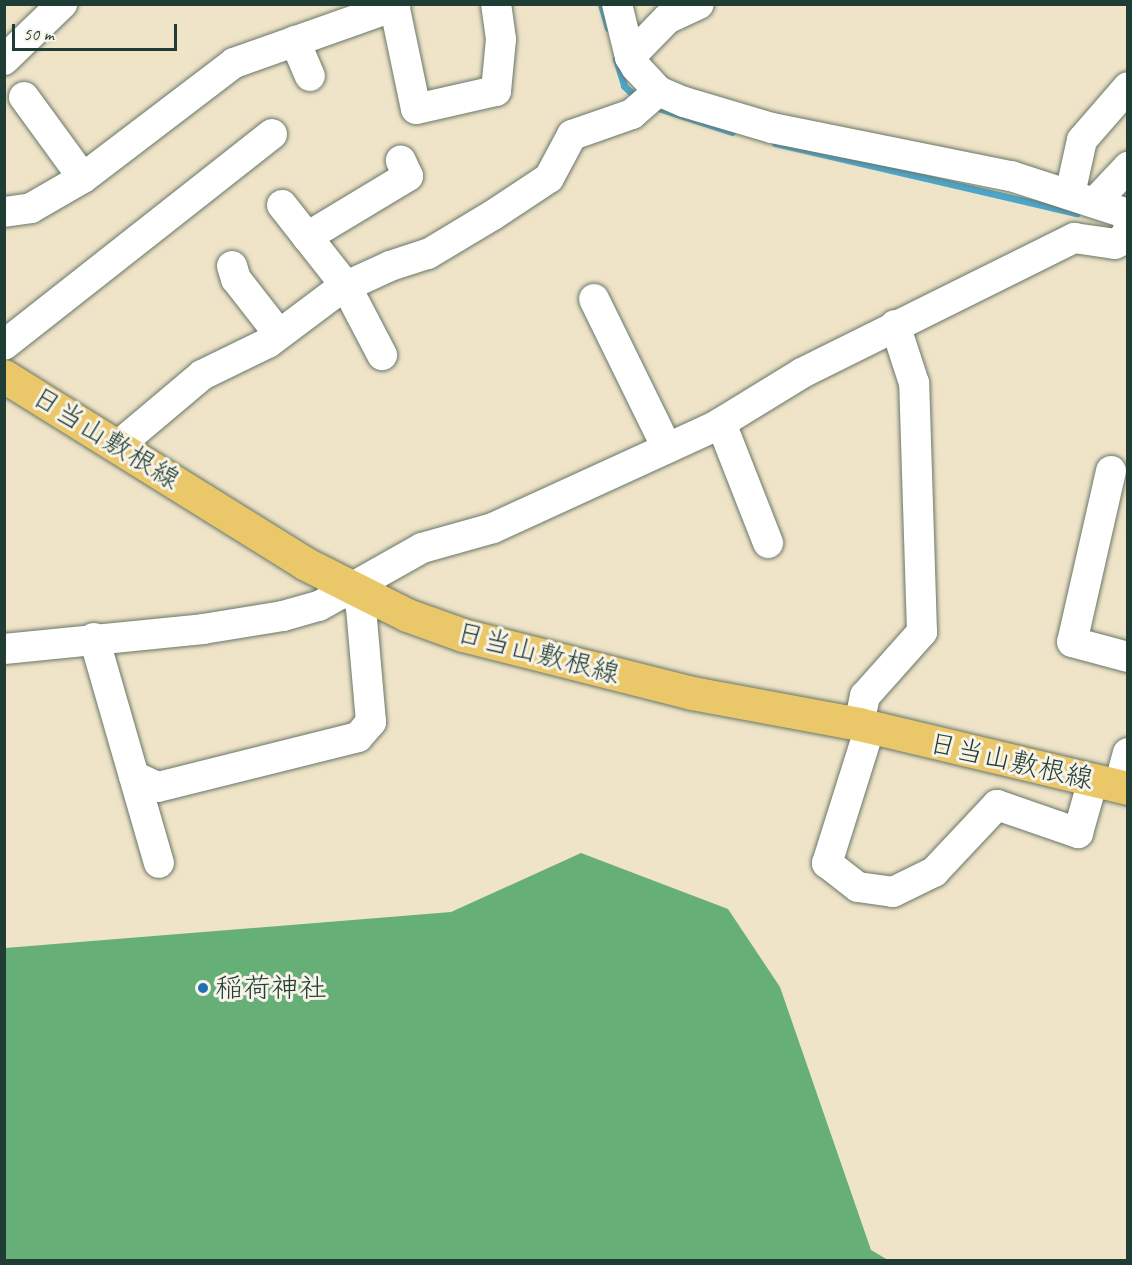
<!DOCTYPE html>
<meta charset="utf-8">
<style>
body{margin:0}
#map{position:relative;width:1132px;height:1265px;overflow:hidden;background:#f0e4c8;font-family:Caveat,"Klee One",sans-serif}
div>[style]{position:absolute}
.forest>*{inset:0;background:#66b078}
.stream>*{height:7px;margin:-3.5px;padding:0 3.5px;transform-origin:3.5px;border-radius:3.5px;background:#4da6ca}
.roads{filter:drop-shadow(0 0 2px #687768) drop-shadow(0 0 2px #687768)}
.minor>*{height:30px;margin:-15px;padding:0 15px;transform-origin:15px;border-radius:15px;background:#fff}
.major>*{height:33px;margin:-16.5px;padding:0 16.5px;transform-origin:16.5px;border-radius:16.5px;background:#eac769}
.dots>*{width:16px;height:16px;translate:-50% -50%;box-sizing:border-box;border:3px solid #f7f3e8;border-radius:50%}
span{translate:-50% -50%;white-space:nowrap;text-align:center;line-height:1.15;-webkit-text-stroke:6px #f7f3e8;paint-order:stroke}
.street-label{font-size:28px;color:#1f3d34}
.poi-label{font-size:28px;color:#1f3d34}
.left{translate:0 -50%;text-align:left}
.frame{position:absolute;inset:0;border:6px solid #1f3d34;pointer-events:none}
.scale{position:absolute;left:12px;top:24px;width:165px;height:27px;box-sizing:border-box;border:3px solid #1f3d34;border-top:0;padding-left:8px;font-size:18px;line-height:21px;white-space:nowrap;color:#1f3d34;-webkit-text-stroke:4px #f7f3e8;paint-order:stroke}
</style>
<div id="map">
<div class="forest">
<i style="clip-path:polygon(581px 853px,728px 909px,780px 987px,871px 1250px,888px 1260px,5px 1260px,5px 948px,451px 912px)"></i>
</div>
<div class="stream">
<i style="left:601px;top:4px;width:25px;rotate:74deg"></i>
<i style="left:616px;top:59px;width:28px;rotate:73deg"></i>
<i style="left:624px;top:86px;width:21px;rotate:43deg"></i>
<i style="left:652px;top:106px;width:84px;rotate:18deg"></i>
<i style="left:775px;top:143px;width:310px;rotate:13.1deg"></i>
</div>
<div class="roads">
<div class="minor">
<i style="left:394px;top:4px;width:107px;rotate:78.2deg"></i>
<i style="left:416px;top:109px;width:82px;rotate:-12.7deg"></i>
<i style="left:496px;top:91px;width:52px;rotate:-84.5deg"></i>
<i style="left:501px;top:39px;width:35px;rotate:-98deg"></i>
<i style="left:617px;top:4px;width:55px;rotate:76.2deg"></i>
<i style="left:630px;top:57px;width:12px;rotate:59deg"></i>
<i style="left:636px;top:67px;width:33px;rotate:47deg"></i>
<i style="left:658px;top:91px;width:28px;rotate:23deg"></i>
<i style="left:684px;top:102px;width:92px;rotate:16.5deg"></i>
<i style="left:772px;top:128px;width:244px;rotate:11.4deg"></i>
<i style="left:1011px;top:176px;width:123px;rotate:18deg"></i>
<i style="left:295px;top:41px;width:38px;rotate:67deg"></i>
<i style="left:630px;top:57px;width:53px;rotate:-45.8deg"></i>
<i style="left:667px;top:19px;width:35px;rotate:-25deg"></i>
<i style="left:4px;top:60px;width:81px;rotate:-44deg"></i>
<i style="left:24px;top:97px;width:100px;rotate:53.9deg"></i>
<i style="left:1070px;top:194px;width:55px;rotate:-77.5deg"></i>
<i style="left:1082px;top:140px;width:70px;rotate:-49deg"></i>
<i style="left:1096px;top:201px;width:47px;rotate:-46.7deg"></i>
<i style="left:282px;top:205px;width:103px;rotate:51.7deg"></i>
<i style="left:346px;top:286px;width:78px;rotate:62.4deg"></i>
<i style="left:4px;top:212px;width:27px;rotate:-8deg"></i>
<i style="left:31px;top:208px;width:60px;rotate:-30deg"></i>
<i style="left:83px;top:178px;width:190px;rotate:-37.3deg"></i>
<i style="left:234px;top:63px;width:171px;rotate:-19.5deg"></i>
<i style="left:307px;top:237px;width:118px;rotate:-31.1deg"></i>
<i style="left:408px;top:176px;width:17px;rotate:-115deg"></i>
<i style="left:232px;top:266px;width:14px;rotate:73deg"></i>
<i style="left:236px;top:279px;width:70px;rotate:52deg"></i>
<i style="left:594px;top:299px;width:166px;rotate:63.9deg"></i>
<i style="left:4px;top:345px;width:341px;rotate:-38.2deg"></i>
<i style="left:721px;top:423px;width:129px;rotate:68.6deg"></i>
<i style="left:119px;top:445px;width:109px;rotate:-40.1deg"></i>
<i style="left:202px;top:375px;width:73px;rotate:-25.9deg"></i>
<i style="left:268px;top:343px;width:90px;rotate:-36.9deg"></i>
<i style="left:340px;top:289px;width:55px;rotate:-24.7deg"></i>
<i style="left:390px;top:266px;width:40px;rotate:-18deg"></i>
<i style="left:428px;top:254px;width:76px;rotate:-31deg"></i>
<i style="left:493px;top:215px;width:67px;rotate:-33.5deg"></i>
<i style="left:549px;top:178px;width:49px;rotate:-61.9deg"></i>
<i style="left:572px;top:135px;width:64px;rotate:-19.3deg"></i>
<i style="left:632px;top:114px;width:35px;rotate:-41deg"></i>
<i style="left:1111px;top:471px;width:175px;rotate:102.8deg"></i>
<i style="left:1072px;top:642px;width:58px;rotate:15deg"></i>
<i style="left:94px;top:638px;width:234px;rotate:73.9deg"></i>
<i style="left:4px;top:649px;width:200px;rotate:-5.7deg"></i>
<i style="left:203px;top:629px;width:81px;rotate:-9.2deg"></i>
<i style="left:283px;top:616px;width:37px;rotate:-16deg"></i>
<i style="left:319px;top:606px;width:118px;rotate:-29.4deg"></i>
<i style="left:422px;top:548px;width:74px;rotate:-15.7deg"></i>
<i style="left:493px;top:528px;width:243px;rotate:-24.6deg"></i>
<i style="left:714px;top:427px;width:103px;rotate:-31.5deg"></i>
<i style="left:802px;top:373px;width:304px;rotate:-26.4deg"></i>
<i style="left:1074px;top:238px;width:41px;rotate:8.3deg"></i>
<i style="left:1115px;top:244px;width:9px;rotate:-27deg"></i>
<i style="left:1123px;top:240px;width:11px;rotate:-63deg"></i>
<i style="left:859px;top:724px;width:29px;rotate:-78deg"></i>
<i style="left:865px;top:696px;width:86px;rotate:-48.3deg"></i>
<i style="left:922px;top:632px;width:249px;rotate:-91.8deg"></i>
<i style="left:914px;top:383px;width:61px;rotate:-108.1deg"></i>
<i style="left:870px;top:727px;width:143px;rotate:107.5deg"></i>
<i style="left:827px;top:863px;width:39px;rotate:38deg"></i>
<i style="left:858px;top:887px;width:35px;rotate:8deg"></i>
<i style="left:893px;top:892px;width:46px;rotate:-26deg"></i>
<i style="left:934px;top:872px;width:92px;rotate:-46.8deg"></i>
<i style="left:997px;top:805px;width:86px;rotate:19.1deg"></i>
<i style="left:1078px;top:833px;width:55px;rotate:-74.2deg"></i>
<i style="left:134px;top:776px;width:26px;rotate:25deg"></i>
<i style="left:158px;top:787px;width:206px;rotate:-14deg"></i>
<i style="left:358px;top:737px;width:20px;rotate:-49deg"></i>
<i style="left:371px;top:722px;width:114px;rotate:-95deg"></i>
<i style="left:361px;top:608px;width:23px;rotate:-108deg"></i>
<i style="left:1119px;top:786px;width:34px;rotate:-75deg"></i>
</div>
<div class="major">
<i style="left:4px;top:376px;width:354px;rotate:31.9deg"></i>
<i style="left:304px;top:563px;width:115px;rotate:26.8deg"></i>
<i style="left:407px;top:615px;width:59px;rotate:19.7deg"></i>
<i style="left:463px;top:635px;width:236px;rotate:14.2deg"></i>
<i style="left:692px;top:693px;width:170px;rotate:10.5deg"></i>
<i style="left:859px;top:724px;width:277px;rotate:13.4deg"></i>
</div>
</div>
<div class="dots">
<i style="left:203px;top:988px;background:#1f6fb2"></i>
</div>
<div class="street-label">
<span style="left:106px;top:438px;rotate:32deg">日当山敷根線</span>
<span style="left:538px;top:653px;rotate:15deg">日当山敷根線</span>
<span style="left:1011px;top:761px;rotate:13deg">日当山敷根線</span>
</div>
<div class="poi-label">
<span class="left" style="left:215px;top:988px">稲荷神社</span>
</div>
<div class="frame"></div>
<div class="scale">50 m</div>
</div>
